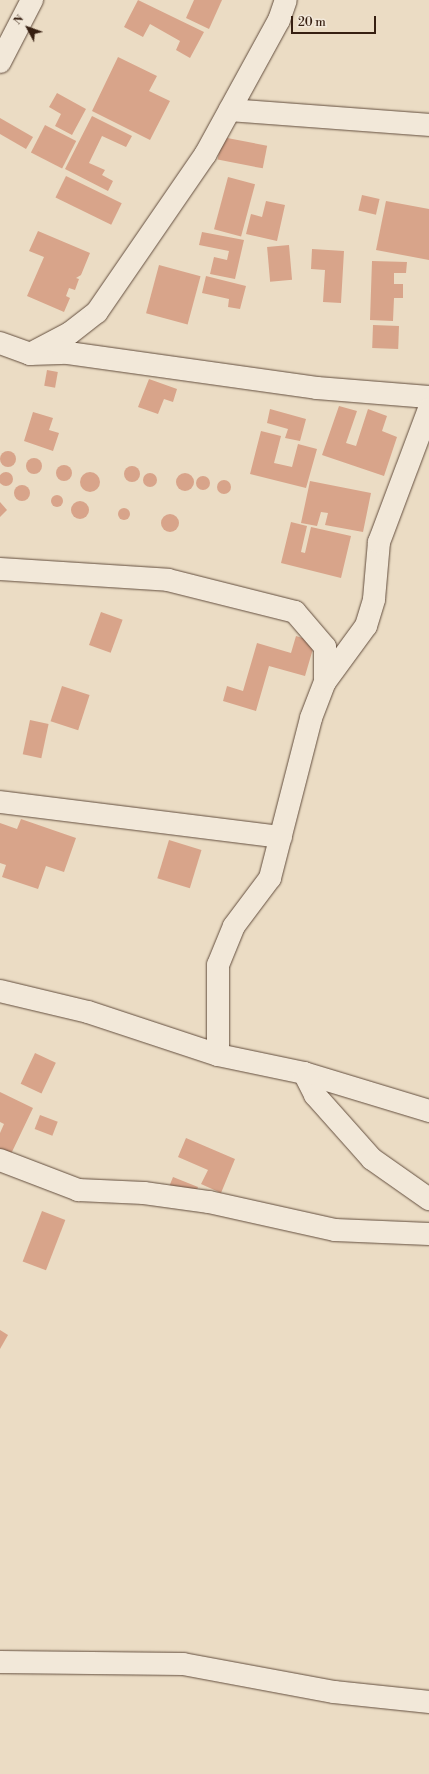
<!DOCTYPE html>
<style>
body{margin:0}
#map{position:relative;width:429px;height:1774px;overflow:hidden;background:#ebdcc4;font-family:"Libre Bodoni",serif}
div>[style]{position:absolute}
.building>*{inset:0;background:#d8a48a;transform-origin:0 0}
.round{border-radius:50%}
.roads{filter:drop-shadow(0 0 1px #634e3e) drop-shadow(0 0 1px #634e3e)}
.street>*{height:22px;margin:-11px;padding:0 11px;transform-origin:11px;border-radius:11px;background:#f2e8d9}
span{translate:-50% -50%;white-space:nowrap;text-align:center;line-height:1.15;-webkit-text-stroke:3px #f2e8d9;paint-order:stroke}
.north{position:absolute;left:8px;top:8px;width:40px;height:40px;-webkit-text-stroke:3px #f2e8d9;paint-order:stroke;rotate:311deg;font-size:11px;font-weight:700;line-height:16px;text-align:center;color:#361f11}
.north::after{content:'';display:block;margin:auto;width:14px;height:18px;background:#361f11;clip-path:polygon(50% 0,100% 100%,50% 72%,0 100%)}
.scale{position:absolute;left:291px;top:16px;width:85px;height:18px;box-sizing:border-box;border:2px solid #361f11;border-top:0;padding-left:5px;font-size:12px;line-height:14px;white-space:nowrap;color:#361f11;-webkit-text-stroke:3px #f2e8d9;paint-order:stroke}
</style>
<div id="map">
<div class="building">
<i style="clip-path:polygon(138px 0,204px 32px,190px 58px,176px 50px,180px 41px,150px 24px,143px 37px,124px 27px)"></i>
<i style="clip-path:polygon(194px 0,222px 0,209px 29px,186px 18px)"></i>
<i style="clip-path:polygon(118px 57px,157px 76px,149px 91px,170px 101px,150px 140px,92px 111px)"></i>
<i style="clip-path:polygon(57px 93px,86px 109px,72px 135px,55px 126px,61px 114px,49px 107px)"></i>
<i style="clip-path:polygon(92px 116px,132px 136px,126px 147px,102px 136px,89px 163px,105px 170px,102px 175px,113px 181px,108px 191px,65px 169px)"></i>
<i style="clip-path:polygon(0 118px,33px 137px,26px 149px,0 134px)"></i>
<i style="left:45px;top:125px;width:35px;height:31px;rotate:27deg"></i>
<i style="left:222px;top:137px;width:46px;height:23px;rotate:11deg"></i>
<i style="left:66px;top:176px;width:62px;height:24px;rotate:26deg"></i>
<i style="left:228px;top:177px;width:28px;height:54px;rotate:15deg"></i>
<i style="left:362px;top:195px;width:18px;height:16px;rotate:13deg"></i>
<i style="clip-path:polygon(266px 201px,285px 205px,277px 241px,246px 234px,251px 214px,262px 217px)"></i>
<i style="clip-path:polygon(386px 201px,429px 209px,429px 260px,376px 250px)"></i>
<i style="clip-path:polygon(38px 231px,90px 253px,81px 275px,76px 278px,79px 279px,75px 290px,69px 288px,66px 296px,70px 298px,64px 312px,27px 296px,44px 257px,29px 251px)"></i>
<i style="clip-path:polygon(202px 232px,244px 240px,235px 279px,210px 274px,214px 257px,227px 260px,229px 251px,199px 245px)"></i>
<i style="left:289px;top:245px;width:35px;height:22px;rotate:85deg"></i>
<i style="clip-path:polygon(312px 249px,344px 251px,341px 303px,323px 302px,325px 270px,311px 269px)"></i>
<i style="clip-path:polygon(372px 261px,407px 262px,406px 273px,394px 273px,394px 284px,403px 284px,403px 298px,394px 298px,393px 321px,370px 320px)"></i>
<i style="left:159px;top:265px;width:43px;height:50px;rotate:15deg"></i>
<i style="clip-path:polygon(206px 276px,246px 286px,240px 309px,228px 307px,229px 299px,202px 293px)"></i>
<i style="left:373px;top:325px;width:26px;height:23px;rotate:2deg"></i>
<i style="left:47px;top:370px;width:11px;height:16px;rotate:10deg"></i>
<i style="clip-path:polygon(149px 379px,177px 389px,173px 402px,164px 399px,158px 414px,138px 407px)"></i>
<i style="clip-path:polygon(339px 406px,357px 411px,346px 443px,356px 446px,368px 409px,387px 416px,382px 431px,397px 437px,384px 476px,322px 455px)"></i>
<i style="clip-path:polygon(270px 409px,306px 419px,300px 441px,285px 438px,288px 429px,267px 423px)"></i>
<i style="clip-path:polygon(33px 412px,53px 418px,49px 430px,59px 433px,53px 451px,24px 441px)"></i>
<i style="clip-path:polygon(261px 431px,281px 436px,274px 463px,292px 467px,298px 444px,317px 449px,306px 488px,250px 474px)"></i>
<i class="round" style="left:0;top:451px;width:16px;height:16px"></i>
<i class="round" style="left:26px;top:458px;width:16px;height:16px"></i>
<i class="round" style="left:56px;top:465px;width:16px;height:16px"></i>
<i class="round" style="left:124px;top:466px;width:16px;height:16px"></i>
<i class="round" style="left:-1px;top:472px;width:14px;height:14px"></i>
<i class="round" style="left:80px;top:472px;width:20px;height:20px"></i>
<i class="round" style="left:143px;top:473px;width:14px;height:14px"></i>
<i class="round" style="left:176px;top:473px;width:18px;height:18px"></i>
<i class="round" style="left:196px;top:476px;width:14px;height:14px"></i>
<i class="round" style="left:217px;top:480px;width:14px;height:14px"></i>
<i style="clip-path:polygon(310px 481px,371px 493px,363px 532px,325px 525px,328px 513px,321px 512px,317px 526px,301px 523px)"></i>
<i class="round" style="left:14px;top:485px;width:16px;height:16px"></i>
<i class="round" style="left:51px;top:495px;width:12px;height:12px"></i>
<i class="round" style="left:71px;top:501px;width:18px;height:18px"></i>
<i style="clip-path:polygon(0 502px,7px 510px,0 517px)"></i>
<i class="round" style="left:118px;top:508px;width:12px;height:12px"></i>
<i class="round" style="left:161px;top:514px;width:18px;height:18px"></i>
<i style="clip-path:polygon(291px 522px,307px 526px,301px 552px,305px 553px,311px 527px,351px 536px,341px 578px,281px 563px)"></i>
<i style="left:101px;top:612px;width:23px;height:35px;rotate:20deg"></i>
<i style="clip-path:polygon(296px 636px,315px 642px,305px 676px,269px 666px,256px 711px,223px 701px,227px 686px,243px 691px,257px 643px,291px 653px)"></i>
<i style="left:62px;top:686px;width:29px;height:37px;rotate:18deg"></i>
<i style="left:30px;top:720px;width:19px;height:35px;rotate:12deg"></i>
<i style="clip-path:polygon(21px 819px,76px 838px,64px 872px,46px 866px,38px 889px,2px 877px,6px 865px,0 863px,0 823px,17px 829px)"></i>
<i style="left:169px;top:840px;width:34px;height:40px;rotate:17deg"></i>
<i style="left:35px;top:1053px;width:23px;height:34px;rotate:25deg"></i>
<i style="clip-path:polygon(0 1092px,33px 1108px,10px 1156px,0 1151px,0 1133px,4px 1124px,0 1122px)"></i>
<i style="left:40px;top:1115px;width:19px;height:15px;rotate:21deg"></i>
<i style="clip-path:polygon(186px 1138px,235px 1159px,221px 1193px,201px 1184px,208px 1170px,178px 1157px)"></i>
<i style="left:173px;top:1177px;width:27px;height:12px;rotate:22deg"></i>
<i style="left:42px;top:1211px;width:25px;height:54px;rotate:21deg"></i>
<i style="clip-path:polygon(0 1330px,8px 1335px,0 1349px)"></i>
</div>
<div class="roads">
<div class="street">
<i style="left:0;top:62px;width:70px;rotate:-62.7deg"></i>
<i style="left:230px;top:110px;width:200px;rotate:4.3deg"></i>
<i style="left:0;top:343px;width:32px;rotate:20deg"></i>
<i style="left:30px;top:354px;width:38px;rotate:-2deg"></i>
<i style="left:68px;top:353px;width:251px;rotate:8deg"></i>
<i style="left:317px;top:388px;width:112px;rotate:4.6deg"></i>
<i style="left:30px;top:354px;width:45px;rotate:-27.7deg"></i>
<i style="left:70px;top:333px;width:34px;rotate:-38deg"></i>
<i style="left:97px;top:312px;width:191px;rotate:-55.5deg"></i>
<i style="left:205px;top:155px;width:154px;rotate:-61.3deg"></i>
<i style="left:279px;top:20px;width:21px;rotate:-71deg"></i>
<i style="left:0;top:569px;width:168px;rotate:3.7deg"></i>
<i style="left:168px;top:580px;width:131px;rotate:14.1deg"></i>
<i style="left:295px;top:612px;width:46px;rotate:49.4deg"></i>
<i style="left:325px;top:647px;width:35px;rotate:90deg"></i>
<i style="left:0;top:802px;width:283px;rotate:7.1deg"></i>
<i style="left:0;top:991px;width:90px;rotate:13.4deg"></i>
<i style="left:88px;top:1012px;width:137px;rotate:18.3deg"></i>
<i style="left:218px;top:1055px;width:88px;rotate:11.8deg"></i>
<i style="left:304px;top:1073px;width:131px;rotate:16.9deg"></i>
<i style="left:218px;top:1055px;width:90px;rotate:-90deg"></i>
<i style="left:218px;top:965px;width:42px;rotate:-67.7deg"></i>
<i style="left:234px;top:926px;width:60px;rotate:-53.1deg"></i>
<i style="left:270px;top:878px;width:165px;rotate:-75.6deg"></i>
<i style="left:311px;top:718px;width:39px;rotate:-69deg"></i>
<i style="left:325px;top:682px;width:69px;rotate:-53.8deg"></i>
<i style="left:366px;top:626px;width:28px;rotate:-73deg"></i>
<i style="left:374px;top:599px;width:57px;rotate:-85deg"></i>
<i style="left:379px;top:542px;width:142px;rotate:-69.4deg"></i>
<i style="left:304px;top:1073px;width:25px;rotate:63deg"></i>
<i style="left:315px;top:1095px;width:86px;rotate:48.3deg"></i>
<i style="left:372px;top:1159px;width:70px;rotate:35.1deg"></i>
<i style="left:0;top:1160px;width:84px;rotate:21deg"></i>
<i style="left:78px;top:1190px;width:66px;rotate:2.6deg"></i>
<i style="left:144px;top:1193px;width:66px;rotate:7.9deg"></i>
<i style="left:209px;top:1202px;width:129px;rotate:12.5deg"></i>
<i style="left:335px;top:1230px;width:94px;rotate:2.4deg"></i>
<i style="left:0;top:1662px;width:183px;rotate:0.6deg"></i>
<i style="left:183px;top:1664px;width:154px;rotate:10.5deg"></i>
<i style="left:334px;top:1692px;width:96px;rotate:6deg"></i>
</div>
</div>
<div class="north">N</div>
<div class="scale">20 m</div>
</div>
